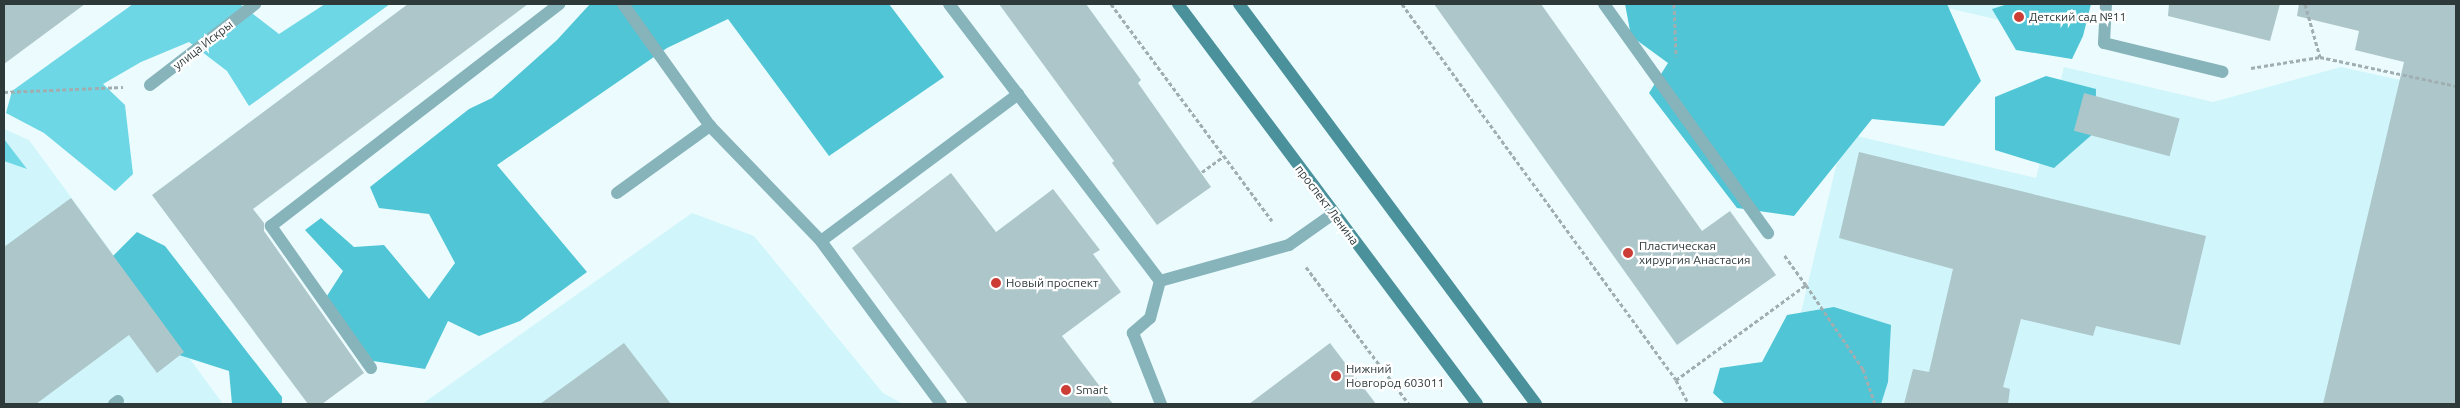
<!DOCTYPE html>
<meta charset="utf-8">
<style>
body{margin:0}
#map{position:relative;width:2460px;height:408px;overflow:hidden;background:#ecfcfe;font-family:Ubuntu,sans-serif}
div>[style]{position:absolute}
.built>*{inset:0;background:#d0f5fa}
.green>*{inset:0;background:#6dd7e6}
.forest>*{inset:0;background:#4fc5d5}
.building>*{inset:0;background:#acc6ca;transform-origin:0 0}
.path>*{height:3px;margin-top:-1.5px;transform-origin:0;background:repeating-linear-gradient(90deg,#a0aeb0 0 4px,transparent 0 6.5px)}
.lane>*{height:12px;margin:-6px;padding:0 6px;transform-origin:6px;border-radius:6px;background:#87b3ba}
.street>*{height:12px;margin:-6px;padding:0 6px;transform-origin:6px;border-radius:6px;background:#87b3ba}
.secondary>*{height:12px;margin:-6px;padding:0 6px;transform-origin:6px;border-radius:6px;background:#4a919b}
.dots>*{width:14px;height:14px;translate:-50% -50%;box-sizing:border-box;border:2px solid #fff;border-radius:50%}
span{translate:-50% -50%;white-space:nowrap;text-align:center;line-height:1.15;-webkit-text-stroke:4.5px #fff;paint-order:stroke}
.poi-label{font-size:12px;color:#2e393a}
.left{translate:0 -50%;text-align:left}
.street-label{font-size:12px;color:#2e393a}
.frame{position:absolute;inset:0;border:5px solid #2e393a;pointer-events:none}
</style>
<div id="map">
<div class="built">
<i style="clip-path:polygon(1930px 4px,2061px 4px,2043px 30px)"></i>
<i style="clip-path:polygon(2064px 67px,2213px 102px,2341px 67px,2456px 92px,2456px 404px,1779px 404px,1844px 133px,2036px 178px)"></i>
<i style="clip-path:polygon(4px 129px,29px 140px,223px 404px,4px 404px)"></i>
<i style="clip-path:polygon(692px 213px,754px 236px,883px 393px,903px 404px,422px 404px)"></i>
</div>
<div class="green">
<i style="clip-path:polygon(133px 4px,240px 4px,279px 34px,325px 4px,390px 4px,249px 106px,227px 71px,189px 42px,141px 62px,103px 84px,125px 105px,133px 174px,115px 191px,44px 133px,6px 113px,12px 91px)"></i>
<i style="clip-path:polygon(4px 139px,27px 169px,4px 161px)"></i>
</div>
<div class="forest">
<i style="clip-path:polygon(590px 4px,889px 4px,944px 77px,829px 156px,728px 19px,667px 48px,497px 165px,587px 272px,520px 321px,479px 336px,448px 321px,425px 369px,373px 361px,325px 299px,343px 271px,305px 230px,321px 218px,354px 247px,384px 245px,429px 299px,455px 263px,429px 214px,379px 208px,370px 187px,469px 109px,492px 98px,557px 40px)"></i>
<i style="clip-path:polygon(1625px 4px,1947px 4px,1981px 81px,1944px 126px,1872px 119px,1794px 216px,1737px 208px,1649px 93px,1668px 63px,1631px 36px)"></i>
<i style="clip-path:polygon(2008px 4px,2091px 4px,2083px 36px,2072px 59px,2016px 50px,1992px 9px)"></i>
<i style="clip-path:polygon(2046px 76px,2096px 89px,2095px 132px,2054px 168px,1995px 150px,1995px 97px)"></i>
<i style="clip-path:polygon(137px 232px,165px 246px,282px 397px,282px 404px,232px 404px,229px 371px,176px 354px,110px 259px)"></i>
<i style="clip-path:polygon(1834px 307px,1891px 325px,1888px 382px,1881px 404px,1725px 404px,1713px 393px,1720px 368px,1762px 362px,1787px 315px)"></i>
</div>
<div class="building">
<i style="clip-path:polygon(4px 4px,85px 4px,4px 64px)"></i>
<i style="clip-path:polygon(408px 4px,528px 4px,253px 209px,264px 223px,264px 231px,364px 373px,322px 404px,308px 404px,152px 195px)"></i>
<i style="clip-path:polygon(999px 4px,1086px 4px,1141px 80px,1138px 83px,1211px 187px,1157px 225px,1112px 163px,1114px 161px)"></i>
<i style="clip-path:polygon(1434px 4px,1541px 4px,1702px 231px,1730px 211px,1776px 275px,1677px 345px)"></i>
<i style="clip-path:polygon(2169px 4px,2280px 4px,2270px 41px,2168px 16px)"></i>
<i style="clip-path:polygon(2299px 4px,2456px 4px,2456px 404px,2323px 404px,2404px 62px,2355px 50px,2359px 31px,2297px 16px)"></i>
<i style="left:2084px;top:93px;width:99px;height:39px;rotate:15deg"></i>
<i style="clip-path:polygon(1859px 152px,2206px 236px,2180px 345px,2096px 326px,2093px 336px,2021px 319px,2003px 387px,2010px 389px,2008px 404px,1904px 404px,1913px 369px,1929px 372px,1953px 269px,1839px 238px)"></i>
<i style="clip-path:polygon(951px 173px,996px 232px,1053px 189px,1100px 250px,1093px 254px,1121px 292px,1062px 336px,1113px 404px,968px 404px,852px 248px)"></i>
<i style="clip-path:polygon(71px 198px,184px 352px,157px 373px,129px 335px,36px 404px,4px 404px,4px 247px)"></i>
<i style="clip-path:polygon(624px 343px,671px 404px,540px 404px)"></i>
<i style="clip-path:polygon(1330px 343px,1376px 404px,1249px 404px)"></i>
</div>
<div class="path">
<i style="left:1111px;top:4px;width:270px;rotate:53.4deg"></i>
<i style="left:1402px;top:4px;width:465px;rotate:53.9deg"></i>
<i style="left:1676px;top:380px;width:27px;rotate:62deg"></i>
<i style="left:1674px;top:4px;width:52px;rotate:87.8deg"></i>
<i style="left:2305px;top:4px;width:55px;rotate:74.2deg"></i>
<i style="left:2251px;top:68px;width:70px;rotate:-9.1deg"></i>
<i style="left:2320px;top:57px;width:139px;rotate:12deg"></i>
<i style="left:4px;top:92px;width:119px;rotate:-2.4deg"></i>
<i style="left:1202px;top:172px;width:27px;rotate:-36deg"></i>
<i style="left:1306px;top:267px;width:171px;rotate:53.1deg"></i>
<i style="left:1806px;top:285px;width:102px;rotate:55.8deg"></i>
<i style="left:1863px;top:369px;width:37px;rotate:71deg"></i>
<i style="left:1676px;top:380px;width:161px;rotate:-36.2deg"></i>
<i style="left:1806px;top:285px;width:37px;rotate:-126deg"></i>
</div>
<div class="lane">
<i style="left:623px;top:4px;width:150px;rotate:54.5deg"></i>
<i style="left:949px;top:4px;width:348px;rotate:52.7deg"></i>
<i style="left:1604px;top:4px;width:282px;rotate:54.4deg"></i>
<i style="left:2106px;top:4px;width:39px;rotate:93deg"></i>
<i style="left:2104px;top:43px;width:122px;rotate:13.7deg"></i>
<i style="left:617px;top:193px;width:115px;rotate:-35.8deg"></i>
<i style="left:710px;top:126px;width:160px;rotate:46deg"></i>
<i style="left:1160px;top:281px;width:134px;rotate:-15.6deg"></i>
<i style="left:1289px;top:245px;width:54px;rotate:-35.2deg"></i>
<i style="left:1160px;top:281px;width:38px;rotate:105deg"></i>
<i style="left:1150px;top:318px;width:23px;rotate:139deg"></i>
<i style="left:1133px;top:333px;width:76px;rotate:68.5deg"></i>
<i style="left:371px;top:368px;width:174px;rotate:-125.2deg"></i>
<i style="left:271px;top:226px;width:364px;rotate:-37.6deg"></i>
<i style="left:114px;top:404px;width:5px;rotate:-37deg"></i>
<i style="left:941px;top:404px;width:202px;rotate:-126.4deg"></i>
<i style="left:821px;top:241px;width:246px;rotate:-36.7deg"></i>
</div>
<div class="street">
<i style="left:150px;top:85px;width:133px;rotate:-37.6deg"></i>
</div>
<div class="secondary">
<i style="left:1178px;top:4px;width:499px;rotate:53.2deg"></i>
<i style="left:1239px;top:4px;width:498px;rotate:53.4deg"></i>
</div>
<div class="dots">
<i style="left:2019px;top:17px;background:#cc3e35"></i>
<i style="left:1628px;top:253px;background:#cc3e35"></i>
<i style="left:996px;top:283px;background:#cc3e35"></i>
<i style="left:1336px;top:376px;background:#cc3e35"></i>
<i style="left:1066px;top:390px;background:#cc3e35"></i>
</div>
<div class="poi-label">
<span class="left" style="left:2029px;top:17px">Детский сад №11</span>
<span class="left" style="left:1639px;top:253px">Пластическая<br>хирургия Анастасия</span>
<span class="left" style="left:1006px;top:283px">Новый проспект</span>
<span class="left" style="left:1346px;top:376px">Нижний<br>Новгород 603011</span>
<span class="left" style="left:1076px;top:390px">Smart</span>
</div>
<div class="street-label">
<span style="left:203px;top:45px;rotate:-38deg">улица Искры</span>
<span style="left:1327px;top:205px;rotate:53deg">проспект Ленина</span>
</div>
<div class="frame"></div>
</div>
